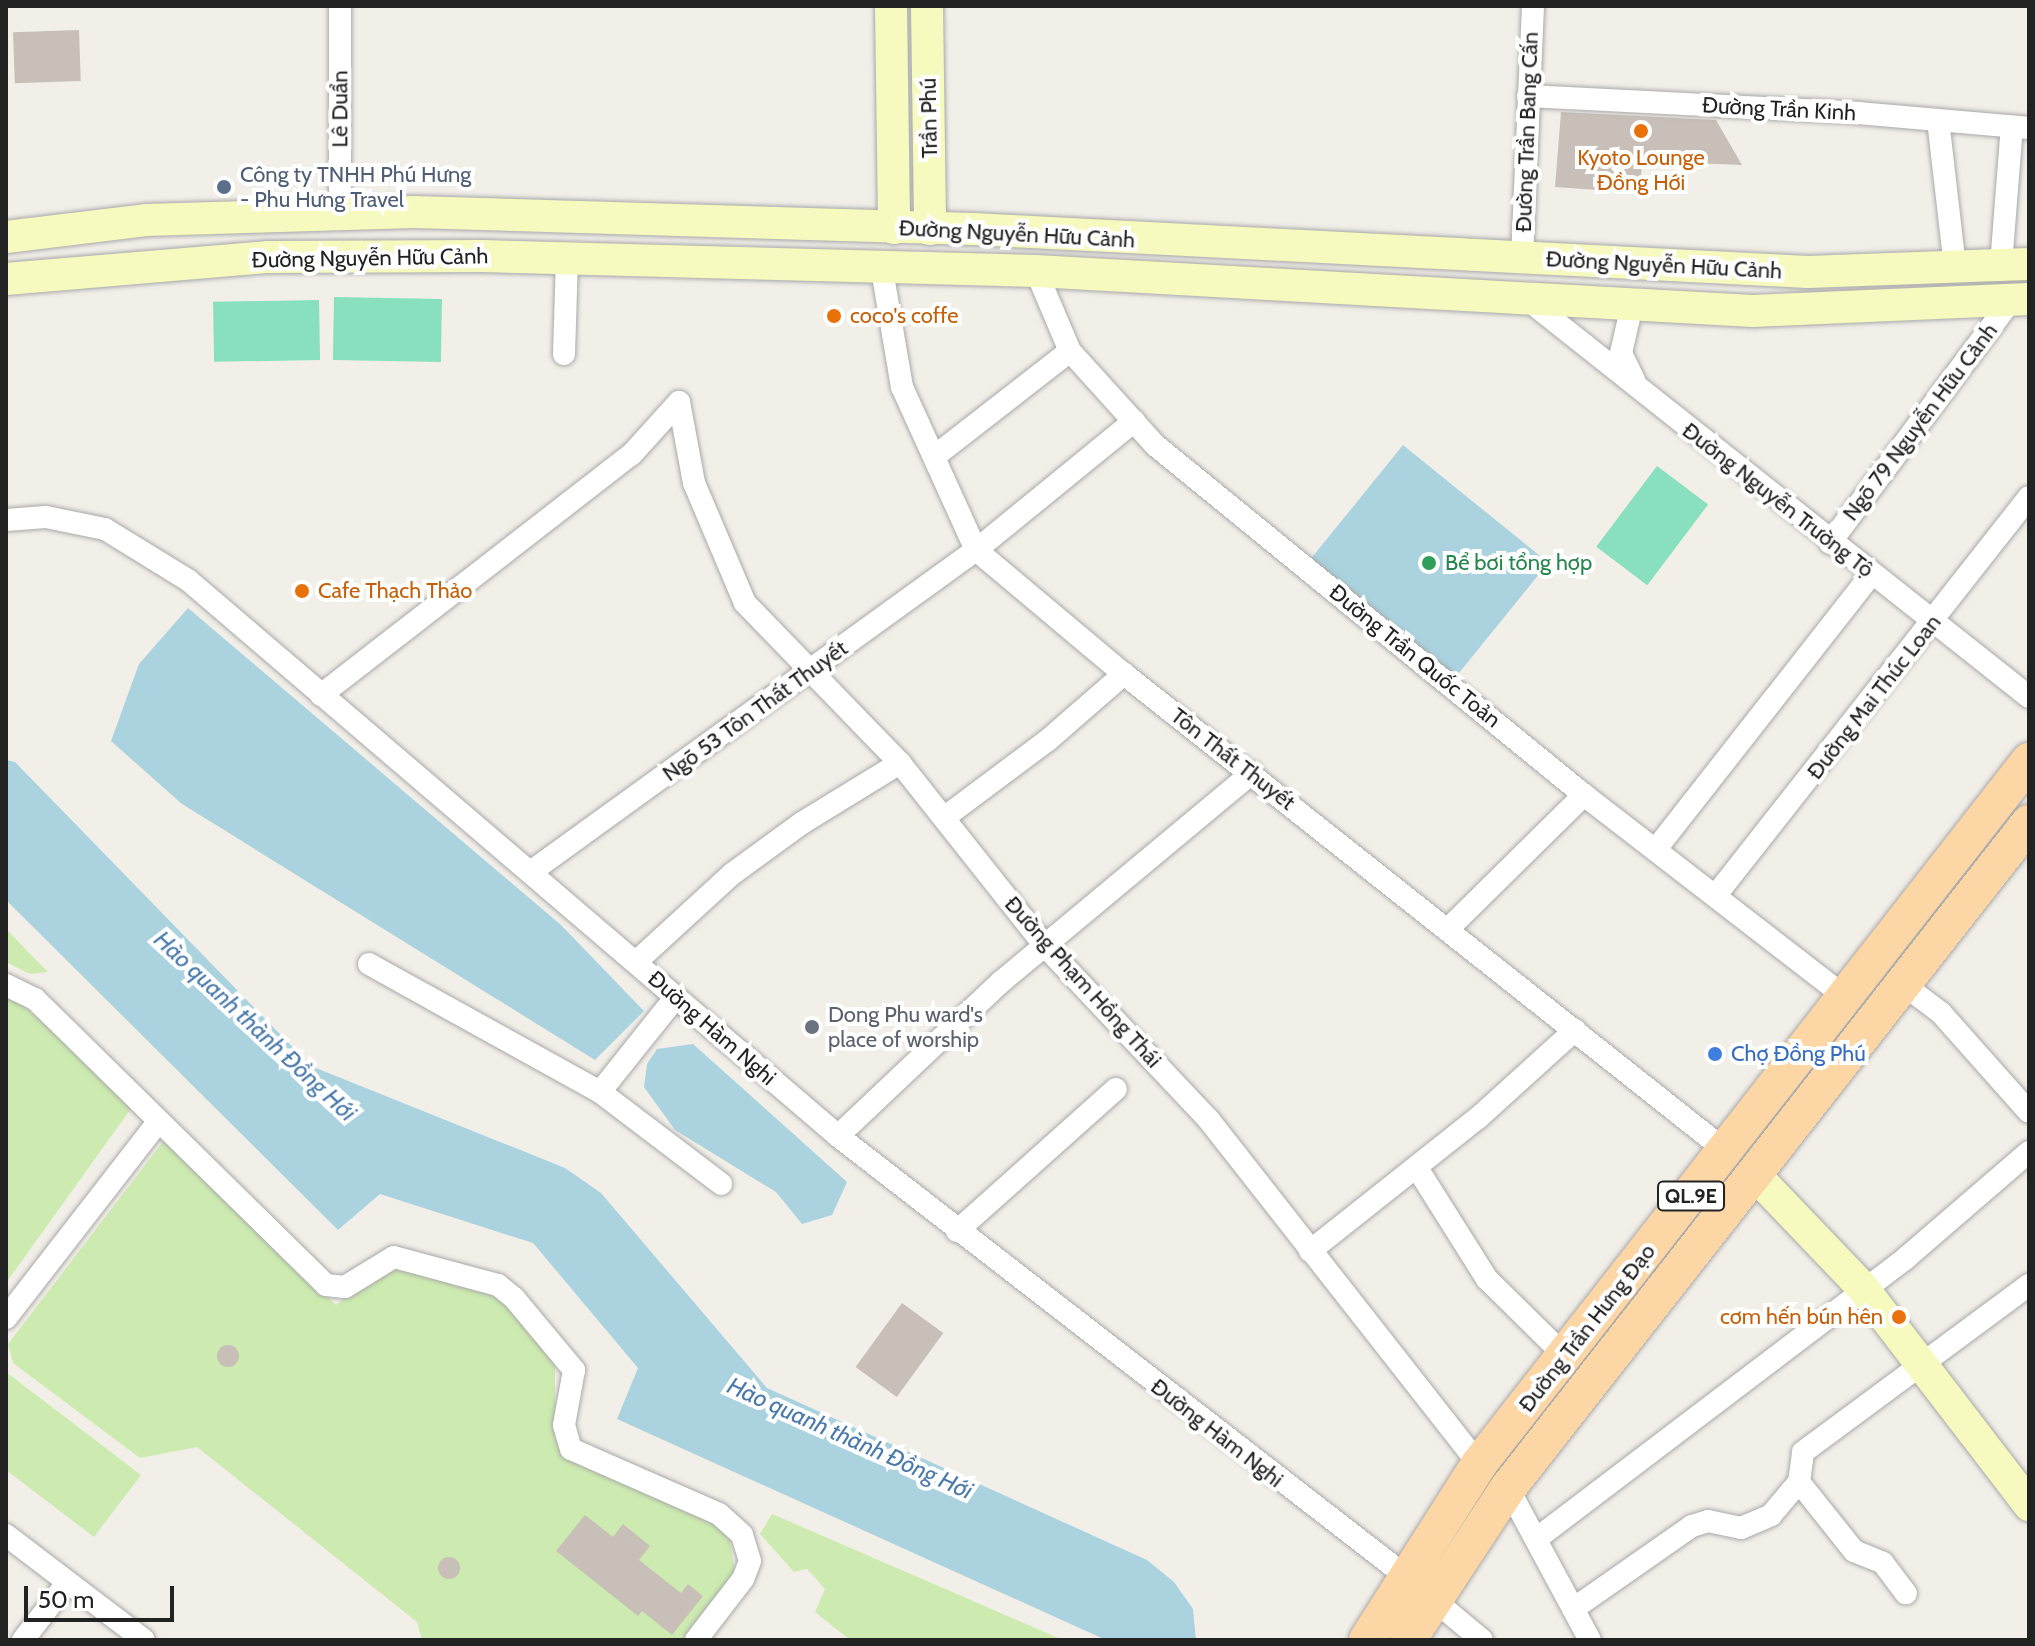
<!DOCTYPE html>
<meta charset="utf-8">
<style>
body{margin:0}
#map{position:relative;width:2035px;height:1646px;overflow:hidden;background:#f2efe9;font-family:Cabin,sans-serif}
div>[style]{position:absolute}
.grass>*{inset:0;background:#cdebb0}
.pitch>*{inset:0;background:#88e0be;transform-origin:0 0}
.water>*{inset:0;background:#aad3df;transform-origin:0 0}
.building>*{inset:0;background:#c7bfb8;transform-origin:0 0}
.round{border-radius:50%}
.roads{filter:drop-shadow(0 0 2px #a9a9a9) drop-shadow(0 0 2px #a9a9a9)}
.street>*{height:22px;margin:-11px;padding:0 11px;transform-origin:11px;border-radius:11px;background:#fff}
.secondary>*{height:32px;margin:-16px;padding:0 16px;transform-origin:16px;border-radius:16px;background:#f7fabf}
.primary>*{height:36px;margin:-18px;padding:0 18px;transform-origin:18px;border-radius:18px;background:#fcd6a4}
.dots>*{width:22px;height:22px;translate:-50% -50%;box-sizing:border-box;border:4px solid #fff;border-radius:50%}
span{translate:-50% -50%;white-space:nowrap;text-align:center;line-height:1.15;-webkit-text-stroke:8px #fff;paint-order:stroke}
.shield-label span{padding:2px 6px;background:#fff;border:2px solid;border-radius:6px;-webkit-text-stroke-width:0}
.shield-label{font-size:20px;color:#222;font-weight:700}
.street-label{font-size:22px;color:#222}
.food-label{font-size:22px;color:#c56008}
.left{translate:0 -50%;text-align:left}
.right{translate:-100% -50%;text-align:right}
.service-label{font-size:22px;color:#4e5e75}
.leisure-label{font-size:22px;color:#27864d}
.worship-label{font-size:22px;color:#5b616d}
.shop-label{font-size:22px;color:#366cbe}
.water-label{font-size:24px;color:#4a7aab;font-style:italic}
.frame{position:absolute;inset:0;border:8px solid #222;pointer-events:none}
.scale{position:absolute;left:24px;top:1586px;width:150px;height:36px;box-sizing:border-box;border:4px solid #222;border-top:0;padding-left:10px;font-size:24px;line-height:28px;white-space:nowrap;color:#222;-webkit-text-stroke:6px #fff;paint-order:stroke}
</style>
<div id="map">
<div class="grass">
<i style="clip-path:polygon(6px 929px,48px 972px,30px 974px,6px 962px)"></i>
<i style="clip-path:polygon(6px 991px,135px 1103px,6px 1283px)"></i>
<i style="clip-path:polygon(165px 1139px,336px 1305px,379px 1271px,396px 1265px,495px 1291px,555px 1356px,555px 1440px,568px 1459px,719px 1520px,729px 1536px,735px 1571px,685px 1640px,422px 1640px,417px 1622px,197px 1447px,140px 1458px,13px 1363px,8px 1344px)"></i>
<i style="clip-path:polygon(6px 1372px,141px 1475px,94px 1537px,6px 1470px)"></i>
<i style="clip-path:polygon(772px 1514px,1063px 1640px,1064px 1640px,850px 1640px,815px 1612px,825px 1589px,807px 1569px,794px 1572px,760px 1534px)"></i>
</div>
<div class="pitch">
<i style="left:334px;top:297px;width:108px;height:63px;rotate:1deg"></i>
<i style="left:319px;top:300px;width:60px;height:106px;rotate:89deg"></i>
<i style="left:1657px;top:466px;width:64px;height:101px;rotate:37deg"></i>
</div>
<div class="water">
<i style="left:1403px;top:445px;width:187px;height:151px;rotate:39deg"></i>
<i style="clip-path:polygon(188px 608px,561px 925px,644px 1011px,595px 1060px,182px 804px,111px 741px,139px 664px)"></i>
<i style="clip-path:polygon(6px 760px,15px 762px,311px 1066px,565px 1168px,601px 1193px,767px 1388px,1147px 1560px,1174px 1582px,1193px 1609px,1196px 1640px,1106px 1640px,617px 1419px,638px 1368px,533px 1243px,380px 1194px,338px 1230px,6px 900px)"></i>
<i style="clip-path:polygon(693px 1044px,847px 1182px,832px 1215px,802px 1224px,776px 1192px,675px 1130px,644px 1087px,647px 1064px,657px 1049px)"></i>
</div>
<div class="building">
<i style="left:79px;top:30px;width:51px;height:66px;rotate:88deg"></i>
<i style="clip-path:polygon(1561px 112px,1716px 120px,1742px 165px,1642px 161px,1640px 193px,1555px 187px)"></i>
<i style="left:902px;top:1303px;width:51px;height:79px;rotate:36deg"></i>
<i class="round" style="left:217px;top:1345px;width:22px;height:22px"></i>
<i style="clip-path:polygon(585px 1515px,613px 1537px,623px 1524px,650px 1546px,639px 1560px,681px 1593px,688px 1584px,703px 1596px,672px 1635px,642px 1611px,638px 1616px,556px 1551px)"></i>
<i class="round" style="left:438px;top:1557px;width:22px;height:22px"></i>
</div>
<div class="roads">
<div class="street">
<i style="left:1528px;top:96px;width:330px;rotate:2.9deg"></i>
<i style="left:1858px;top:113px;width:172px;rotate:5deg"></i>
<i style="left:1938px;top:120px;width:149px;rotate:83.4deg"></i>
<i style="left:340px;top:212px;width:206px;rotate:-90deg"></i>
<i style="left:1522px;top:258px;width:252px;rotate:-87.5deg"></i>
<i style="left:2001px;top:265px;width:139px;rotate:-85.5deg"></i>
<i style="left:882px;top:270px;width:119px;rotate:80.3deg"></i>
<i style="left:902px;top:387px;width:179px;rotate:65.6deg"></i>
<i style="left:976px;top:550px;width:193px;rotate:40deg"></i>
<i style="left:1124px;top:674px;width:768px;rotate:38.39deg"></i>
<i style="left:1036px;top:271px;width:87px;rotate:67deg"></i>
<i style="left:1070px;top:351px;width:127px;rotate:47.9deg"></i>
<i style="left:1155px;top:445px;width:554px;rotate:39.21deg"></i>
<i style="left:1584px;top:795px;width:330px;rotate:37.7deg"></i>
<i style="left:1528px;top:300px;width:639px;rotate:38.39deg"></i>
<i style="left:1632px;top:305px;width:49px;rotate:102.9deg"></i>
<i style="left:1621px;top:353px;width:30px;rotate:64deg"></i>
<i style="left:564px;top:354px;width:96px;rotate:-88.2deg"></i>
<i style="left:679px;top:402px;width:82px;rotate:79.5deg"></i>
<i style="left:694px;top:483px;width:130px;rotate:67deg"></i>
<i style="left:745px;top:603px;width:223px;rotate:45.9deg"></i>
<i style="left:900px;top:763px;width:235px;rotate:51.6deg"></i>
<i style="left:1046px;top:947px;width:238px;rotate:46.7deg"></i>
<i style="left:1209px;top:1120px;width:437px;rotate:51.9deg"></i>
<i style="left:935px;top:456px;width:171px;rotate:-37.9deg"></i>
<i style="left:6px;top:520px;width:40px;rotate:-4.3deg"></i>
<i style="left:46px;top:517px;width:60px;rotate:11.5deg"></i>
<i style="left:105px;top:529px;width:97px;rotate:31.6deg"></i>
<i style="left:188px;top:580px;width:855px;rotate:40.54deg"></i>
<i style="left:838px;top:1136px;width:720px;rotate:37.78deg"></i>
<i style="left:1830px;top:543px;width:303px;rotate:-53.3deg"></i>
<i style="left:321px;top:695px;width:393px;rotate:-37.8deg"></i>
<i style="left:632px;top:454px;width:70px;rotate:-47.9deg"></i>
<i style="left:945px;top:817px;width:129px;rotate:-36.8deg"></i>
<i style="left:1048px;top:740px;width:101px;rotate:-41deg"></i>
<i style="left:1656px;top:849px;width:350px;rotate:-51.9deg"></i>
<i style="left:532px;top:871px;width:548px;rotate:-35.87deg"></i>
<i style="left:976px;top:550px;width:204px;rotate:-39.2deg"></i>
<i style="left:1716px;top:895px;width:506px;rotate:-51.82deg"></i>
<i style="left:1448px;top:929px;width:191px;rotate:-44.6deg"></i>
<i style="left:636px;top:962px;width:130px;rotate:-42.5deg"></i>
<i style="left:732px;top:874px;width:87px;rotate:-36.1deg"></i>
<i style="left:802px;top:823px;width:115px;rotate:-31.5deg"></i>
<i style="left:369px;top:964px;width:264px;rotate:29deg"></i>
<i style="left:600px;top:1092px;width:120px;rotate:-51.4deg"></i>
<i style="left:6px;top:985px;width:32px;rotate:26deg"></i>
<i style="left:35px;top:999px;width:408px;rotate:44.5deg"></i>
<i style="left:326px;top:1285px;width:19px;rotate:6deg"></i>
<i style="left:345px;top:1287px;width:57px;rotate:-31.5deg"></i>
<i style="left:394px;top:1257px;width:108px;rotate:15.1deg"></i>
<i style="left:498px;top:1285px;width:21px;rotate:39deg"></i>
<i style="left:514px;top:1298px;width:94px;rotate:50.2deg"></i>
<i style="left:574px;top:1370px;width:56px;rotate:100.3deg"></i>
<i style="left:564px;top:1425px;width:25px;rotate:74deg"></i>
<i style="left:571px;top:1449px;width:162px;rotate:23.7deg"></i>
<i style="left:719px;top:1514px;width:31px;rotate:42deg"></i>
<i style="left:742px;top:1535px;width:27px;rotate:73deg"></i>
<i style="left:750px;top:1561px;width:19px;rotate:111deg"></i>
<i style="left:743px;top:1579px;width:77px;rotate:127.6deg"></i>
<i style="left:1904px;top:985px;width:46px;rotate:37.1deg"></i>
<i style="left:1941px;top:1013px;width:132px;rotate:48.4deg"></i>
<i style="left:600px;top:1092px;width:152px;rotate:37.2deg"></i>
<i style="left:838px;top:1136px;width:224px;rotate:-43.4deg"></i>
<i style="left:1001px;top:982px;width:327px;rotate:-39.8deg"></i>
<i style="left:1417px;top:1168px;width:131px;rotate:57.8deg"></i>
<i style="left:1487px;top:1279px;width:111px;rotate:44.6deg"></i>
<i style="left:957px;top:1231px;width:213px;rotate:-41.8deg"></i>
<i style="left:1310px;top:1251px;width:214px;rotate:-38.4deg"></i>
<i style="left:1478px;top:1118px;width:131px;rotate:-42.2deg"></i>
<i style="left:6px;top:1318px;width:249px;rotate:-52.2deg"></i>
<i style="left:1799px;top:1482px;width:88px;rotate:51.4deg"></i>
<i style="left:1854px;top:1551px;width:31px;rotate:22deg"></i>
<i style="left:1883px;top:1563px;width:38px;rotate:53deg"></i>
<i style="left:1508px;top:1488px;width:173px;rotate:61.7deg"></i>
<i style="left:6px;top:1535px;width:173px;rotate:37.3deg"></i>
<i style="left:1536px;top:1539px;width:465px;rotate:-37.2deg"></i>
<i style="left:1906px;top:1258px;width:162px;rotate:-40.8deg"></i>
<i style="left:1434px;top:1600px;width:62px;rotate:39.8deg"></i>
<i style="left:1573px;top:1609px;width:145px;rotate:-34.9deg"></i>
<i style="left:1692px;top:1526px;width:17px;rotate:-17deg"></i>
<i style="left:1708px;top:1521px;width:34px;rotate:12deg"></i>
<i style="left:1741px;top:1528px;width:33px;rotate:-23deg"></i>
<i style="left:1771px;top:1515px;width:43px;rotate:-49.7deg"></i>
<i style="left:1799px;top:1482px;width:30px;rotate:-82deg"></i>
<i style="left:1803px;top:1452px;width:281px;rotate:-36.5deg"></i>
<i style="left:23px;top:1640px;width:73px;rotate:-52.2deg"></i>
</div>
<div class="secondary">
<i style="left:891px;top:6px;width:222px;rotate:89.2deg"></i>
<i style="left:927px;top:6px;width:223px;rotate:89.2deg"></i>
<i style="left:6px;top:237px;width:141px;rotate:-6.9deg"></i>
<i style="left:146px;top:220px;width:268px;rotate:-1.7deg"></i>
<i style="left:414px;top:212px;width:559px;rotate:1.74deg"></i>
<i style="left:973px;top:229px;width:836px;rotate:2.95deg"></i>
<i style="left:1808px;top:272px;width:221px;rotate:-2.1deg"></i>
<i style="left:6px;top:279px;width:264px;rotate:-4.8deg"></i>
<i style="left:269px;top:257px;width:213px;rotate:-0.3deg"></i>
<i style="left:482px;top:256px;width:554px;rotate:1.55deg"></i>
<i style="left:1036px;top:271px;width:717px;rotate:3.2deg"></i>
<i style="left:1752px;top:311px;width:277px;rotate:-2.5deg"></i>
<i style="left:1756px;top:1176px;width:153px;rotate:46.3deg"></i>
<i style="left:1862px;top:1287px;width:275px;rotate:52.5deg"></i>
</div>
<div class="primary">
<i style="left:1367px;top:1640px;width:209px;rotate:-57.5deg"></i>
<i style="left:1479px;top:1464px;width:893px;rotate:-51.96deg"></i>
<i style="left:1408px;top:1640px;width:182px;rotate:-56.7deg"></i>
<i style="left:1508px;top:1488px;width:845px;rotate:-51.92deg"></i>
</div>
</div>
<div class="dots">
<i style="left:1641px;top:131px;background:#e8710a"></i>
<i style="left:224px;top:187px;background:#5c6f8a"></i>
<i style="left:834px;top:316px;background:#e8710a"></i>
<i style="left:1429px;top:563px;background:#2e9e5b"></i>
<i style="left:302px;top:591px;background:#e8710a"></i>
<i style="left:812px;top:1027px;background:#6b7280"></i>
<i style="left:1715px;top:1054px;background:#3f7fe0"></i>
<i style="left:1899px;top:1317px;background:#e8710a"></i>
</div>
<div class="shield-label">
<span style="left:1691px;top:1196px">QL.9E</span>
</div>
<div class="street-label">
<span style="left:340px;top:109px;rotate:-90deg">Lê Duẩn</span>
<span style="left:1779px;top:109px;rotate:3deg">Đường Trần Kinh</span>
<span style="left:929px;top:118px;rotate:-91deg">Trần Phú</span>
<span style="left:1527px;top:132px;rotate:-88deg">Đường Trần Bang Cấn</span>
<span style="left:1017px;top:234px;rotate:3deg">Đường Nguyễn Hữu Cảnh</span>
<span style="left:370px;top:258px;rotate:-1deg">Đường Nguyễn Hữu Cảnh</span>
<span style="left:1664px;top:265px;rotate:3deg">Đường Nguyễn Hữu Cảnh</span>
<span style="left:1920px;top:422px;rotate:-53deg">Ngõ 79 Nguyễn Hữu Cảnh</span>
<span style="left:1778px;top:500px;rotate:38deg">Đường Nguyễn Trường Tộ</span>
<span style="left:1415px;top:656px;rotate:39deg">Đường Trần Quốc Toản</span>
<span style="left:1874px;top:697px;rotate:-52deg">Đường Mai Thúc Loan</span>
<span style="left:755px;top:711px;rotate:-36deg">Ngõ 53 Tôn Thất Thuyết</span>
<span style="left:1233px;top:759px;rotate:38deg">Tôn Thất Thuyết</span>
<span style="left:1083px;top:982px;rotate:48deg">Đường Phạm Hồng Thái</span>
<span style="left:712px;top:1028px;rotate:41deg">Đường Hàm Nghi</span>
<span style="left:1587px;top:1328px;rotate:-52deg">Đường Trần Hưng Đạo</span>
<span style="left:1217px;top:1433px;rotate:38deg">Đường Hàm Nghi</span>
</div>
<div class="food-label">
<span style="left:1641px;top:170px">Kyoto Lounge<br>Đồng Hới</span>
<span class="left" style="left:850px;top:316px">coco's coffe</span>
<span class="left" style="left:318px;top:591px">Cafe Thạch Thảo</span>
<span class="right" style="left:1883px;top:1317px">cơm hến bún hên</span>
</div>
<div class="service-label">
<span class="left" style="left:240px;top:187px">Công ty TNHH Phú Hưng<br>- Phu Hưng Travel</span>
</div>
<div class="leisure-label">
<span class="left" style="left:1445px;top:563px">Bể bơi tổng hợp</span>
</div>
<div class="worship-label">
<span class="left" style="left:828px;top:1027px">Dong Phu ward's<br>place of worship</span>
</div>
<div class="shop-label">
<span class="left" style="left:1731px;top:1054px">Chợ Đồng Phú</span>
</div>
<div class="water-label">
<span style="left:255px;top:1026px;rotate:43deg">Hào quanh thành Đồng Hới</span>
<span style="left:850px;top:1438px;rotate:24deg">Hào quanh thành Đồng Hới</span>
</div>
<div class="frame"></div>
<div class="scale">50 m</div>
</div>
